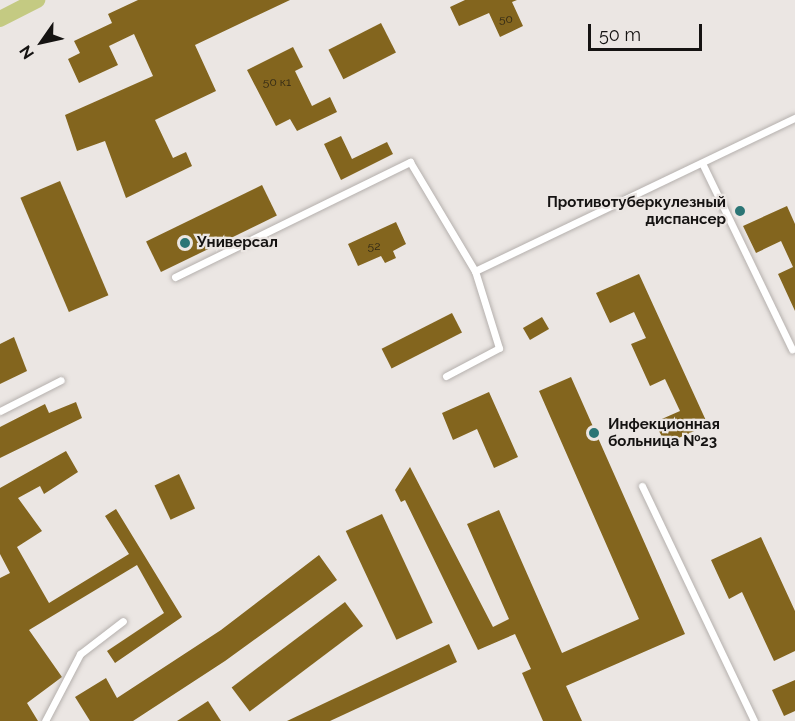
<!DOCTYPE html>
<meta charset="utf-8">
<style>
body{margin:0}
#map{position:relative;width:795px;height:721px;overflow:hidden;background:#ebe6e3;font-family:Raleway,sans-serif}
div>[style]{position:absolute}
.canal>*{height:16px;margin:-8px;padding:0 8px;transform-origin:8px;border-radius:8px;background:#c4ca82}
.building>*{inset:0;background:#83651e;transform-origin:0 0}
.roads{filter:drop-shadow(0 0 2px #b5b0ad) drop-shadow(0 0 2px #b5b0ad)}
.lane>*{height:7px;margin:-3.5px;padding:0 3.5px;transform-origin:3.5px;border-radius:3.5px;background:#fff}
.dots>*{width:16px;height:16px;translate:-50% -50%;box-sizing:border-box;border:3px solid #ebe6e3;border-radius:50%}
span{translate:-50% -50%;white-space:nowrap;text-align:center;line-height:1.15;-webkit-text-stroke:4.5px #ebe6e3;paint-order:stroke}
.number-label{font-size:12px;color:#302815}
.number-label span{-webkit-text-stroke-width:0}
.poi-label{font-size:15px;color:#151312;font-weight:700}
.right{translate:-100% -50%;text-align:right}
.left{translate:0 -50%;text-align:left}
.north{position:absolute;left:12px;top:12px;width:60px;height:60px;-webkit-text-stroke:4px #ebe6e3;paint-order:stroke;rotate:236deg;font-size:16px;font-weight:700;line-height:24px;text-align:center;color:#151312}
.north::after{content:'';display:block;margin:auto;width:21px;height:27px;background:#151312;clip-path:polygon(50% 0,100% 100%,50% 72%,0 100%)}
.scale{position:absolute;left:588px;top:24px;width:114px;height:27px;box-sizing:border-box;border:3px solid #151312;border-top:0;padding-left:8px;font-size:18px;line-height:21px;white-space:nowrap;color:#151312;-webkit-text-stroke:4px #ebe6e3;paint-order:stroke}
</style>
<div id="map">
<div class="canal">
<i style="left:0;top:19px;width:42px;rotate:-27.2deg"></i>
</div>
<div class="building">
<i style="clip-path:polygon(138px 0,290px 0,195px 45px,216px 91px,155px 120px,173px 158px,186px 152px,192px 166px,126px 198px,105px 141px,77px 151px,65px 115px,153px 76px,134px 34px,109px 46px,118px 65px,79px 83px,68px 59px,80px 53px,74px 41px,112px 23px,108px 14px)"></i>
<i style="clip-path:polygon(465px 0,517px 0,512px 2px,523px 26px,500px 37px,489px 13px,459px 26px,450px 7px)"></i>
<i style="left:381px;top:23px;width:33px;height:59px;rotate:63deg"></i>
<i style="clip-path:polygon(293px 47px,303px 67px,295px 71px,312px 106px,330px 97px,337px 112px,297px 131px,290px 119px,276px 126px,247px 70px)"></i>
<i style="clip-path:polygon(341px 136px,352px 159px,387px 142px,393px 154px,341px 180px,324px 144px)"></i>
<i style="left:60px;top:181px;width:124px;height:43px;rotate:67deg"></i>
<i style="left:262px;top:185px;width:34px;height:129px;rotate:64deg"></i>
<i style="clip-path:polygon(787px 206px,795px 224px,795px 311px,778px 274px,793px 267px,781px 241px,756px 253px,743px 226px)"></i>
<i style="clip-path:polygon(396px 222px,406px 244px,393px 251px,396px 258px,385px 263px,381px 256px,358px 266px,348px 244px)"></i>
<i style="clip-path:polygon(639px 274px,708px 425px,665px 444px,655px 422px,680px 411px,665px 379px,650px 386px,631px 344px,646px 338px,634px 312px,610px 323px,596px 293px)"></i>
<i style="left:452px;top:313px;width:22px;height:79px;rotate:63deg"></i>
<i style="left:542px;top:317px;width:14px;height:22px;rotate:60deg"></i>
<i style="clip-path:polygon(14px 337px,27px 371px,0 384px,0 344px)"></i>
<i style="clip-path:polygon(571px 377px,685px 634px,566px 686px,582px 721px,543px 721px,522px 673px,531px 669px,515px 634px,478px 650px,405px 500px,401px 502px,395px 490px,410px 467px,493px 627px,509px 619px,467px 524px,499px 510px,562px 653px,639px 619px,539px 391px)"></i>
<i style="clip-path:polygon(489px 392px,518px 457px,494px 468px,477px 429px,453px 440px,442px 413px)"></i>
<i style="clip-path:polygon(76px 402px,82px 418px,0 458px,0 427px,45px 404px,49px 413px)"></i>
<i style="clip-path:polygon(66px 451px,78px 472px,44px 494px,40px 486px,18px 498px,42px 531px,17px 547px,49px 603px,129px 554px,105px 516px,116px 509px,182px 617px,115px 663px,107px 651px,164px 613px,137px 565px,29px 630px,62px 677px,27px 703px,38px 721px,0 721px,0 578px,10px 573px,0 554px,0 488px)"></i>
<i style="left:179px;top:474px;width:38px;height:27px;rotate:65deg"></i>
<i style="left:382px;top:514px;width:120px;height:40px;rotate:65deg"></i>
<i style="clip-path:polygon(761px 537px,795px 611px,795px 651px,774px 661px,742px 592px,729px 599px,711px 560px)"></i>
<i style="clip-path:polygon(319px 555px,337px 580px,225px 661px,133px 721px,90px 721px,75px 697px,106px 678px,117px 698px,221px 630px)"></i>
<i style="left:345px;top:602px;width:30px;height:142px;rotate:53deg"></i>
<i style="clip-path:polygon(449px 644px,457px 662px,330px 721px,287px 721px)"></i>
<i style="clip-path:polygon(795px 680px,795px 711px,784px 716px,772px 690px)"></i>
<i style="clip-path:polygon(208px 701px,221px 721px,177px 721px)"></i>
</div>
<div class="roads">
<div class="lane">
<i style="left:702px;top:163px;width:207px;rotate:64.2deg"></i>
<i style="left:175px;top:277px;width:262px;rotate:-26.1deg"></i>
<i style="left:410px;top:162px;width:127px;rotate:59.2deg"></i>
<i style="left:475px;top:271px;width:355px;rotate:-25.6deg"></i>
<i style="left:446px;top:376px;width:60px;rotate:-27.8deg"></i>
<i style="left:499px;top:348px;width:81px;rotate:-107.3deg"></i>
<i style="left:0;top:411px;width:68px;rotate:-26.9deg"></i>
<i style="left:642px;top:486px;width:260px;rotate:64.5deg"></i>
<i style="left:45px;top:721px;width:76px;rotate:-62.4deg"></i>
<i style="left:80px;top:654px;width:54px;rotate:-37.5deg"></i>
</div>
</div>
<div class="dots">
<i style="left:740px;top:211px;background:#2b7575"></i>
<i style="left:185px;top:243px;background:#2b7575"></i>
<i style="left:594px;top:433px;background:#2b7575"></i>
</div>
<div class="number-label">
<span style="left:506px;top:20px">50</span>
<span style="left:277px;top:83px">50 к1</span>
<span style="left:374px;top:247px">52</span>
</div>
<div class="poi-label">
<span class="right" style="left:726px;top:211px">Противотуберкулезный<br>диспансер</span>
<span class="left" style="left:197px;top:243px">Универсал</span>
<span class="left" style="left:608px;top:433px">Инфекционная<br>больница №23</span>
</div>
<div class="north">N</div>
<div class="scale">50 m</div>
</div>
